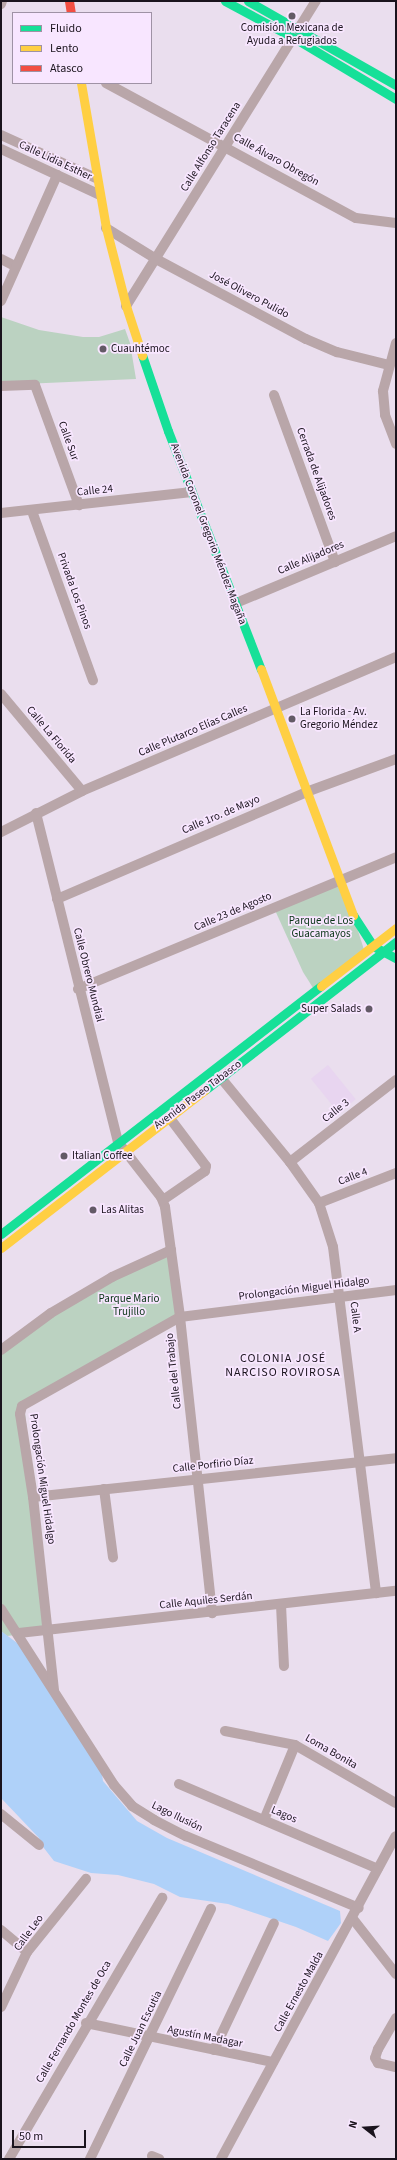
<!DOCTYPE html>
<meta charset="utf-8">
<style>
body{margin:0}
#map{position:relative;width:397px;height:2160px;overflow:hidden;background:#eadeee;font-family:"Source Sans 3",sans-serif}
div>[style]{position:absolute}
.built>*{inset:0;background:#e8d5f0;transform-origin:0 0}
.green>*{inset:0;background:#bbd2c1}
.water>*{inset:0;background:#afd1f9}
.street>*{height:10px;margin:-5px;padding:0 5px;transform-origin:5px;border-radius:5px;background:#b9a6a9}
.fast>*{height:9px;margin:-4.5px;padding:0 4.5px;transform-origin:4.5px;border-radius:4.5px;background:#16e098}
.slow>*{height:9px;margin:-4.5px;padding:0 4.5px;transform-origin:4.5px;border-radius:4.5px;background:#ffcf43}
.jam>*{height:9px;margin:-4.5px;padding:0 4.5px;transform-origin:4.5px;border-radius:4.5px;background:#f24e42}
.dots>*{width:11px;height:11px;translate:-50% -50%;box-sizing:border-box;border:2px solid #f8e6ff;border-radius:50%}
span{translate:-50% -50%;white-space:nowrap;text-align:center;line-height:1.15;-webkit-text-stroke:3.5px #f8e6ff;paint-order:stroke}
.poi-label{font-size:11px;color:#1a131d}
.left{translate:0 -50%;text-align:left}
.right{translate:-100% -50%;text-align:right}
.street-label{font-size:11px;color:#1a131d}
.park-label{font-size:11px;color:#073314}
.neighbourhood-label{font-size:12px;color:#1a131d;letter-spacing:1px}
.frame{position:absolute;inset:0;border:2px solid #1a131d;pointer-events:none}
.legend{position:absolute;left:12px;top:12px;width:140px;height:72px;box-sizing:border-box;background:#f8e6ff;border:1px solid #9f92a5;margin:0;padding:5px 7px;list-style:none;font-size:12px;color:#1a131d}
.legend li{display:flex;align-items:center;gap:8px;height:20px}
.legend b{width:20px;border:1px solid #9f92a5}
.north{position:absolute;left:345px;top:2108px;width:40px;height:40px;-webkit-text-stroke:3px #f8e6ff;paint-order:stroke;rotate:287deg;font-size:11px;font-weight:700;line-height:16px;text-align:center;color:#1a131d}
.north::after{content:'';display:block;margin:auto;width:14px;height:18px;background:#1a131d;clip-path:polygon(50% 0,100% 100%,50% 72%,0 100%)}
.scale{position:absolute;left:12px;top:2130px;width:74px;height:18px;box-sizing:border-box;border:2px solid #1a131d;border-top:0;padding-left:5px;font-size:12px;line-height:14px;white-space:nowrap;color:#1a131d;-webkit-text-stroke:3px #f8e6ff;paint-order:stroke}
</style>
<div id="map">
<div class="built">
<i style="left:328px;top:1065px;width:44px;height:22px;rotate:51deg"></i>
</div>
<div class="green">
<i style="clip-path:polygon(1px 317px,39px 330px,83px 337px,99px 337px,125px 329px,130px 343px,136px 379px,1px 385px)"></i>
<i style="clip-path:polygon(342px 880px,365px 953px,315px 991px,303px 972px,274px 908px)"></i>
<i style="clip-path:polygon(171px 1250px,180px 1317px,24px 1404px,49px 1631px,7px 1636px,1px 1631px,1px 1350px,51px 1313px)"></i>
</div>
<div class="water">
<i style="clip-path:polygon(1px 1631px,32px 1654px,99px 1754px,103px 1781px,137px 1821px,167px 1838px,340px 1911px,341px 1923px,328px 1941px,296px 1927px,228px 1904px,180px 1897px,154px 1884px,118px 1875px,91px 1873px,54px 1861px,40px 1843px,39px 1838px,1px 1798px)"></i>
</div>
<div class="street">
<i style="left:1px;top:4px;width:3px;rotate:-72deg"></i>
<i style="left:106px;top:83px;width:284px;rotate:28.4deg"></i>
<i style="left:356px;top:218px;width:40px;rotate:7.1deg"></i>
<i style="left:1px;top:135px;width:104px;rotate:24.4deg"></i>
<i style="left:1px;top:149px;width:109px;rotate:24.9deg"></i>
<i style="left:106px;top:228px;width:59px;rotate:31.8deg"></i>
<i style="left:156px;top:259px;width:170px;rotate:28.1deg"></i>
<i style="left:306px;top:339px;width:34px;rotate:23deg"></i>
<i style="left:337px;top:352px;width:54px;rotate:14deg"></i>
<i style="left:1px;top:259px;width:16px;rotate:27deg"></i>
<i style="left:1px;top:301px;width:138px;rotate:-66deg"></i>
<i style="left:126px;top:306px;width:359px;rotate:-58.1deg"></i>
<i style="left:396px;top:343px;width:50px;rotate:105.2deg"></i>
<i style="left:383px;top:391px;width:24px;rotate:85deg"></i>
<i style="left:385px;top:415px;width:31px;rotate:69deg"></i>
<i style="left:1px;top:386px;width:34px;rotate:-2deg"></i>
<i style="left:35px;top:385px;width:128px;rotate:69.9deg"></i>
<i style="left:274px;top:395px;width:178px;rotate:69.9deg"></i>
<i style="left:32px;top:511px;width:180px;rotate:70.2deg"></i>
<i style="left:1px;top:513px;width:192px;rotate:-6.3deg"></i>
<i style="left:236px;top:603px;width:173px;rotate:-22.7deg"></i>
<i style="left:1px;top:694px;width:126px;rotate:50.1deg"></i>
<i style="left:36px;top:813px;width:339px;rotate:76deg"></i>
<i style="left:118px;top:1142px;width:70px;rotate:52deg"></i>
<i style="left:161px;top:1197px;width:11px;rotate:68deg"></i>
<i style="left:165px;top:1207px;width:111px;rotate:82.2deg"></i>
<i style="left:180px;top:1317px;width:298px;rotate:83.8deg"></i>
<i style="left:1px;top:832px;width:91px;rotate:-26.8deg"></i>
<i style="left:82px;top:791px;width:341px;rotate:-23.1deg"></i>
<i style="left:57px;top:899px;width:274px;rotate:-23.2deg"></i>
<i style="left:309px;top:791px;width:93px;rotate:-20.2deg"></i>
<i style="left:78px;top:989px;width:344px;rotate:-22.5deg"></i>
<i style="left:221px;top:1078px;width:109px;rotate:50.6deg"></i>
<i style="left:290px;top:1162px;width:50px;rotate:54.7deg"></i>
<i style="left:319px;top:1203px;width:46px;rotate:72.3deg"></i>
<i style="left:333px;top:1247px;width:349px;rotate:82.9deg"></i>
<i style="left:290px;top:1162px;width:134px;rotate:-37.7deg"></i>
<i style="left:163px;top:1200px;width:51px;rotate:-34.6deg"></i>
<i style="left:205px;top:1171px;width:5px;rotate:-79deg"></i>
<i style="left:206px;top:1166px;width:61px;rotate:-127.1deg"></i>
<i style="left:319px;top:1203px;width:83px;rotate:-21.3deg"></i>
<i style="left:1px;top:1350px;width:62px;rotate:-36.5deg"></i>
<i style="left:51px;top:1313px;width:71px;rotate:-30.5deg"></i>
<i style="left:112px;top:1277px;width:65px;rotate:-24.6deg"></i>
<i style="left:104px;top:1489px;width:69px;rotate:82.5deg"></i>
<i style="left:33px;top:1497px;width:365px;rotate:-6.1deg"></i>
<i style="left:281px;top:1605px;width:61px;rotate:87.2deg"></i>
<i style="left:1px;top:1609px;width:209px;rotate:57.3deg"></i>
<i style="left:114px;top:1785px;width:28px;rotate:49deg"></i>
<i style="left:132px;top:1806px;width:26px;rotate:32deg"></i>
<i style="left:154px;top:1820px;width:36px;rotate:27deg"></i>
<i style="left:186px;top:1836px;width:187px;rotate:22.6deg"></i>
<i style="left:19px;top:1633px;width:379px;rotate:-6.4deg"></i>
<i style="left:54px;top:1690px;width:194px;rotate:-96.2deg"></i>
<i style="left:33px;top:1497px;width:84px;rotate:-98.9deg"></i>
<i style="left:20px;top:1414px;width:8px;rotate:-76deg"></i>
<i style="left:22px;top:1406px;width:181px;rotate:-29.4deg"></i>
<i style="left:180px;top:1317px;width:218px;rotate:-7.1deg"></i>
<i style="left:225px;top:1731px;width:71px;rotate:11.3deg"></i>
<i style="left:295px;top:1745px;width:116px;rotate:29.9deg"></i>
<i style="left:179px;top:1784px;width:216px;rotate:23.1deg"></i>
<i style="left:1px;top:1814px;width:49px;rotate:39.2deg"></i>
<i style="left:264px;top:1820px;width:81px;rotate:-67.5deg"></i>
<i style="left:353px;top:1919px;width:70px;rotate:52deg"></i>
<i style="left:1px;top:1930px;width:34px;rotate:40deg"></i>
<i style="left:1px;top:2007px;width:61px;rotate:-64.7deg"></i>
<i style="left:27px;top:1952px;width:94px;rotate:-51.1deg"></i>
<i style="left:396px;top:2018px;width:36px;rotate:120deg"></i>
<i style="left:378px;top:2049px;width:9px;rotate:108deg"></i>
<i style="left:375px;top:2058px;width:6px;rotate:59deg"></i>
<i style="left:378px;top:2063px;width:18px;rotate:13deg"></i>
<i style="left:86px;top:2023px;width:191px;rotate:11.8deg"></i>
<i style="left:214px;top:2050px;width:140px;rotate:-64.7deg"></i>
<i style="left:152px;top:2156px;width:8px;rotate:23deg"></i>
<i style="left:9px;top:2159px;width:303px;rotate:-59.6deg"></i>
<i style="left:90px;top:2159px;width:278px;rotate:-64.2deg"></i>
<i style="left:221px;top:2159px;width:367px;rotate:-61.6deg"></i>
</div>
<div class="fast">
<i style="left:225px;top:1px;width:78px;rotate:28.2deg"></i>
<i style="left:294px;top:38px;width:119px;rotate:30.9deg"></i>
<i style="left:248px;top:1px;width:170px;rotate:29.6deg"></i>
<i style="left:142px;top:355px;width:80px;rotate:71.1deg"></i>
<i style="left:168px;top:431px;width:256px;rotate:68.7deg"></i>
<i style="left:353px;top:915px;width:37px;rotate:57deg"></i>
<i style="left:373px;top:946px;width:26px;rotate:28deg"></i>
<i style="left:205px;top:1090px;width:242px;rotate:-37.8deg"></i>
<i style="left:1px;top:1234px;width:405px;rotate:-37.8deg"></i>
</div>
<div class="slow">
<i style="left:81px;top:83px;width:147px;rotate:80.2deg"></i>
<i style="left:106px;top:228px;width:81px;rotate:75.6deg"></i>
<i style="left:126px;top:306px;width:52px;rotate:71.9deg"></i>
<i style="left:261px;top:669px;width:263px;rotate:69.5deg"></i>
<i style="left:321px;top:986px;width:95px;rotate:-37.7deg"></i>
<i style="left:1px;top:1248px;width:258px;rotate:-37.8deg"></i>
</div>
<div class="jam">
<i style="left:69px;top:1px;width:12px;rotate:81deg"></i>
</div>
<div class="dots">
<i style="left:292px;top:16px;background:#635a66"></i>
<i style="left:103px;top:349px;background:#635a66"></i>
<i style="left:292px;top:719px;background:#635a66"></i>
<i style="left:369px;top:1009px;background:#635a66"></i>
<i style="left:64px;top:1156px;background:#635a66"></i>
<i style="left:93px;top:1210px;background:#635a66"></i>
</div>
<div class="poi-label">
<span style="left:292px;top:35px">Comisión Mexicana de<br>Ayuda a Refugiados</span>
<span class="left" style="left:111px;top:349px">Cuauhtémoc</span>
<span class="left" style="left:300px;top:719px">La Florida - Av.<br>Gregorio Méndez</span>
<span class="right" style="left:361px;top:1009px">Super Salads</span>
<span class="left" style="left:72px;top:1156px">Italian Coffee</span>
<span class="left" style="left:101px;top:1210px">Las Alitas</span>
</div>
<div class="street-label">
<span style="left:211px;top:147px;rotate:-58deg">Calle Alfonso Taracena</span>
<span style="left:276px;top:160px;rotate:29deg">Calle Álvaro Obregón</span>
<span style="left:55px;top:161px;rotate:25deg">Calle Lidia Esther</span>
<span style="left:249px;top:295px;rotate:28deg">José Olivero Pulido</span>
<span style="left:68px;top:441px;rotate:70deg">Calle Sur</span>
<span style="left:316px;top:474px;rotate:70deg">Cerrada de Alijadores</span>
<span style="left:95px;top:491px;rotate:-6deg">Calle 24</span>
<span style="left:208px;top:534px;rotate:69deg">Avenida Coronel Gregorio Méndez Magaña</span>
<span style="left:311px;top:558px;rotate:-23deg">Calle Alijadores</span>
<span style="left:74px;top:591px;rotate:70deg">Privada Los Pinos</span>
<span style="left:193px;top:731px;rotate:-23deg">Calle Plutarco Elías Calles</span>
<span style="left:51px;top:735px;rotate:50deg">Calle La Florida</span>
<span style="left:221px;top:815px;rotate:-23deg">Calle 1ro. de Mayo</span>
<span style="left:233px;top:912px;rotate:-23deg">Calle 23 de Agosto</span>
<span style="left:88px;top:975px;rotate:76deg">Calle Obrero Mundial</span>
<span style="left:198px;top:1095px;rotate:-37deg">Avenida Paseo Tabasco</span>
<span style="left:336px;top:1111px;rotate:-38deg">Calle 3</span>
<span style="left:353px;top:1177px;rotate:-21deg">Calle 4</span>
<span style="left:304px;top:1289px;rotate:-7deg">Prolongación Miguel Hidalgo</span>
<span style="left:355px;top:1317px;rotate:83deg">Calle A</span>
<span style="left:174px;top:1371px;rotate:-96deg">Calle del Trabajo</span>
<span style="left:213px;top:1465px;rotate:-6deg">Calle Porfirio Díaz</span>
<span style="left:42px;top:1479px;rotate:82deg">Prolongación Miguel Hidalgo</span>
<span style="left:206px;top:1601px;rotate:-6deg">Calle Aquiles Serdán</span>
<span style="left:331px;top:1752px;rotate:30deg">Loma Bonita</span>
<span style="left:284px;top:1815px;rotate:23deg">Lagos</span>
<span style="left:177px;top:1817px;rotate:26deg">Lago Ilusión</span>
<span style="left:29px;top:1933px;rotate:-54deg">Calle Leo</span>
<span style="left:299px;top:1992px;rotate:-61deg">Calle Ernesto Malda</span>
<span style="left:74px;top:2022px;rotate:-60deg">Calle Fernando Montes de Oca</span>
<span style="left:141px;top:2029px;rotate:-64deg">Calle Juan Escutia</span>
<span style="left:205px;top:2037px;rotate:11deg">Agustín Madagar</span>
</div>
<div class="park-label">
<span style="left:321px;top:928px">Parque de Los<br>Guacamayos</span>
<span style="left:129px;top:1306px">Parque Mario<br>Trujillo</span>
</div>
<div class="neighbourhood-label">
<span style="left:283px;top:1366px">COLONIA JOSÉ<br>NARCISO ROVIROSA</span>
</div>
<div class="frame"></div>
<ul class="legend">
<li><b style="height:5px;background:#16e098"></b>Fluido</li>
<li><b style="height:5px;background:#ffcf43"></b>Lento</li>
<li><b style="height:5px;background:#f24e42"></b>Atasco</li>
</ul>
<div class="north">N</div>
<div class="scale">50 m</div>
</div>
